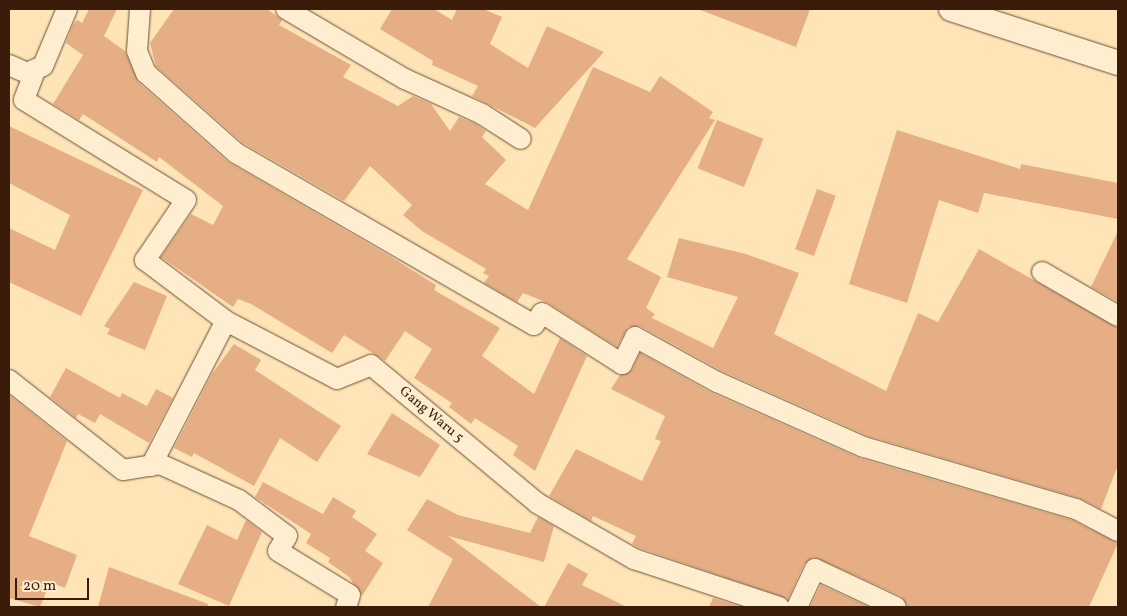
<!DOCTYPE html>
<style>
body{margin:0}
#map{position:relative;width:1127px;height:616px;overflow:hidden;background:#ffe4b7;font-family:Vollkorn,serif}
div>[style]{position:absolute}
.building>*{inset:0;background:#e6ae85;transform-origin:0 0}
.roads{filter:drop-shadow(0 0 1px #6c4d34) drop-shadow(0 0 1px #6c4d34)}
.minor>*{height:20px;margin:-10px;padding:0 10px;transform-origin:10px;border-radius:10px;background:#ffedd0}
.tertiary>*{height:24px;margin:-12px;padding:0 12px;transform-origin:12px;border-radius:12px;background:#ffedd0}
span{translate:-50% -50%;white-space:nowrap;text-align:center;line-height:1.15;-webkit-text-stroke:4.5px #ffedd0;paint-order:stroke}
.street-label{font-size:14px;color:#3b1b09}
.frame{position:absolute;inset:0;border:10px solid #3b1b09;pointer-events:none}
.scale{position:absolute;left:15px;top:578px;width:74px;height:22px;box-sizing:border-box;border:2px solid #3b1b09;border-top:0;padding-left:6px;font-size:15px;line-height:18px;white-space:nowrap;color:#3b1b09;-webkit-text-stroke:4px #ffedd0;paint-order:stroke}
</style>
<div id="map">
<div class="building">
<i style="clip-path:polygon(89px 9px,117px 9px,104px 36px,125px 51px,138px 82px,228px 162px,388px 255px,436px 285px,434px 290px,500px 328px,482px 356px,534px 394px,560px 338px,587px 356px,535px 471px,513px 455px,518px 446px,475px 418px,471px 424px,449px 407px,452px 403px,414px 378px,432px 349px,405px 331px,385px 361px,344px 335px,332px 353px,251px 304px,238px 299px,233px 307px,161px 257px,191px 214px,213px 225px,223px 206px,159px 157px,157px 162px,83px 114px,79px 120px,53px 104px,83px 55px,66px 43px,73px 25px,77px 20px,82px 23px)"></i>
<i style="clip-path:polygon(174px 9px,267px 9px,282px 20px,279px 25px,351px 65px,343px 77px,398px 106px,413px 96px,431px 104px,450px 131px,459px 117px,476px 124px,486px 131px,482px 137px,506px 160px,485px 184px,528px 210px,593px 67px,650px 92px,660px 76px,713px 112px,709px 118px,715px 120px,627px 259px,661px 277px,646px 308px,655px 314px,652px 318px,713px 348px,738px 297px,667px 277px,679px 238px,746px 254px,799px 273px,774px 334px,886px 391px,918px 313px,938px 322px,979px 249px,1118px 328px,1118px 465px,1101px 509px,1079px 498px,868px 436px,722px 371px,640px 326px,628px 327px,617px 347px,548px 303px,523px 293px,517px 302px,484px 283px,489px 276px,483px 273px,486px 269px,422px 231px,403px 215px,412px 205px,370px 166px,344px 201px,243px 143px,156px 66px,150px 43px)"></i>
<i style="clip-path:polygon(392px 9px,434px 9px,452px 20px,457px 9px,483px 9px,502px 17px,490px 44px,528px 68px,547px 26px,604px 52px,535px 128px,472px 96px,478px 86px,432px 65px,433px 61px,380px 29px)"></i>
<i style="clip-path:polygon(698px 9px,810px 9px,796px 47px)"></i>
<i style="left:717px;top:120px;width:50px;height:52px;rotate:22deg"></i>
<i style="clip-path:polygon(9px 126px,143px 190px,81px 316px,9px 282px,9px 228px,55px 250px,70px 215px,9px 183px)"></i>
<i style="clip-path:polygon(897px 130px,1020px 169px,1021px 164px,1118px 183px,1118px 219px,984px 193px,978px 213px,939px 200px,907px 303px,849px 284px)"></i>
<i style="left:817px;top:189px;width:20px;height:64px;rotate:20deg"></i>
<i style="clip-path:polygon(1118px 231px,1118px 302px,1091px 287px)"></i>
<i style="clip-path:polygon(134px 282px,167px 296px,145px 350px,107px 334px,110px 329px,104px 326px)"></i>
<i style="clip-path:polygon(234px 344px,261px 360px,255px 370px,341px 426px,317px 462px,280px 438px,254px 486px,194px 453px,192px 457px,174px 448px,212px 374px)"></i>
<i style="clip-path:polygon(640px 353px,712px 393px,859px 458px,1072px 520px,1118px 543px,1089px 607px,908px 607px,901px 596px,814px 557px,804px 564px,788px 599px,639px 548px,632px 544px,636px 536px,593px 516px,591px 521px,549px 496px,576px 449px,642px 481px,661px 441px,655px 439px,665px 416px,611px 389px,620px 375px,632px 370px)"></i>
<i style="clip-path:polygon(66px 368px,120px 398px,122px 393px,147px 406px,156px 389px,173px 398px,149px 443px,100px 414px,95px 423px,78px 414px,76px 418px,50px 397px)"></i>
<i style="clip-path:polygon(9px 395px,67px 441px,29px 536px,77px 555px,65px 588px,50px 582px,40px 607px,9px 598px)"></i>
<i style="clip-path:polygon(392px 413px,440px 445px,420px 477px,367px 454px)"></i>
<i style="clip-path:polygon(263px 482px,323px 514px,333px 497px,356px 511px,352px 517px,377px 534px,365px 551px,383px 563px,362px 596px,349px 577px,328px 562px,330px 558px,306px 543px,311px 534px,255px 497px)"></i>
<i style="clip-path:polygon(427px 499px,458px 515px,530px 533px,538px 517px,554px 526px,544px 562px,448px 536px,541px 607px,428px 607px,453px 559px,407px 530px)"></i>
<i style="clip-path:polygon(246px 520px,262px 532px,229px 606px,178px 584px,207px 525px,237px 540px)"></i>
<i style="clip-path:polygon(568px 563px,588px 574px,582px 585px,627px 607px,544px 607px)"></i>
<i style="clip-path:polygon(109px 567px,208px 604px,208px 607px,98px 607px)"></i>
<i style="clip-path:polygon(821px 585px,869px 607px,810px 607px)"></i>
<i style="clip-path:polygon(713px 598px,742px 607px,709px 607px)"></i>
</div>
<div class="roads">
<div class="minor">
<i style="left:140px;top:9px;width:42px;rotate:94.1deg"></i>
<i style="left:137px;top:51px;width:24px;rotate:68deg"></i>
<i style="left:146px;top:73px;width:120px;rotate:41.6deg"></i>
<i style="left:236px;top:153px;width:344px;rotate:30deg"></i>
<i style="left:534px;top:325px;width:14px;rotate:-56deg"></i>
<i style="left:542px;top:313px;width:95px;rotate:32.5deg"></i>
<i style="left:622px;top:364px;width:30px;rotate:-64deg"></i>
<i style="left:635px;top:337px;width:94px;rotate:28.8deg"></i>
<i style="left:717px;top:382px;width:161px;rotate:23.9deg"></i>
<i style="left:864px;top:447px;width:221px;rotate:16.3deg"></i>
<i style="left:1076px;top:509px;width:47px;rotate:27.6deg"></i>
<i style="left:286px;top:9px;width:138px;rotate:30.5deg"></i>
<i style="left:405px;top:79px;width:85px;rotate:24.4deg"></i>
<i style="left:482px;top:114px;width:46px;rotate:32.7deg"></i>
<i style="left:9px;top:65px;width:20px;rotate:24deg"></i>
<i style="left:27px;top:73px;width:17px;rotate:-24deg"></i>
<i style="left:43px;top:66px;width:62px;rotate:-67.2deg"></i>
<i style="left:35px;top:71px;width:31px;rotate:111deg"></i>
<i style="left:24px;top:100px;width:190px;rotate:31.7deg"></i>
<i style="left:186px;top:200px;width:73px;rotate:124.3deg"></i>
<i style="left:145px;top:260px;width:101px;rotate:37deg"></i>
<i style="left:1042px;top:272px;width:88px;rotate:30.1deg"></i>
<i style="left:9px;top:380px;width:145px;rotate:38.3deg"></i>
<i style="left:123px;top:470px;width:37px;rotate:-9deg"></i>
<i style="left:160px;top:464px;width:87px;rotate:24.5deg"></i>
<i style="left:239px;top:500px;width:60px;rotate:36.9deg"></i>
<i style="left:287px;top:536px;width:17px;rotate:121deg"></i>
<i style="left:278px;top:551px;width:84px;rotate:31.4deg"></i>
<i style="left:350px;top:595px;width:13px;rotate:108deg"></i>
<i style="left:151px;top:466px;width:163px;rotate:-62.7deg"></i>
<i style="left:226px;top:321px;width:125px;rotate:27.6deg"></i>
<i style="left:337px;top:379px;width:37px;rotate:-22deg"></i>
<i style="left:371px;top:365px;width:216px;rotate:39.7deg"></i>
<i style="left:537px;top:503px;width:112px;rotate:30deg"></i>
<i style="left:634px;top:559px;width:153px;rotate:18.3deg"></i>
<i style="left:797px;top:607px;width:42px;rotate:-64.7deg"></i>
<i style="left:815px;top:569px;width:89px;rotate:25.1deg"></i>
</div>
<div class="tertiary">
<i style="left:951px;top:9px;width:176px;rotate:17.9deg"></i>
</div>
</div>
<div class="street-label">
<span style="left:431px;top:415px;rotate:40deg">Gang Waru 5</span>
</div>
<div class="frame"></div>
<div class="scale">20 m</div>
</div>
